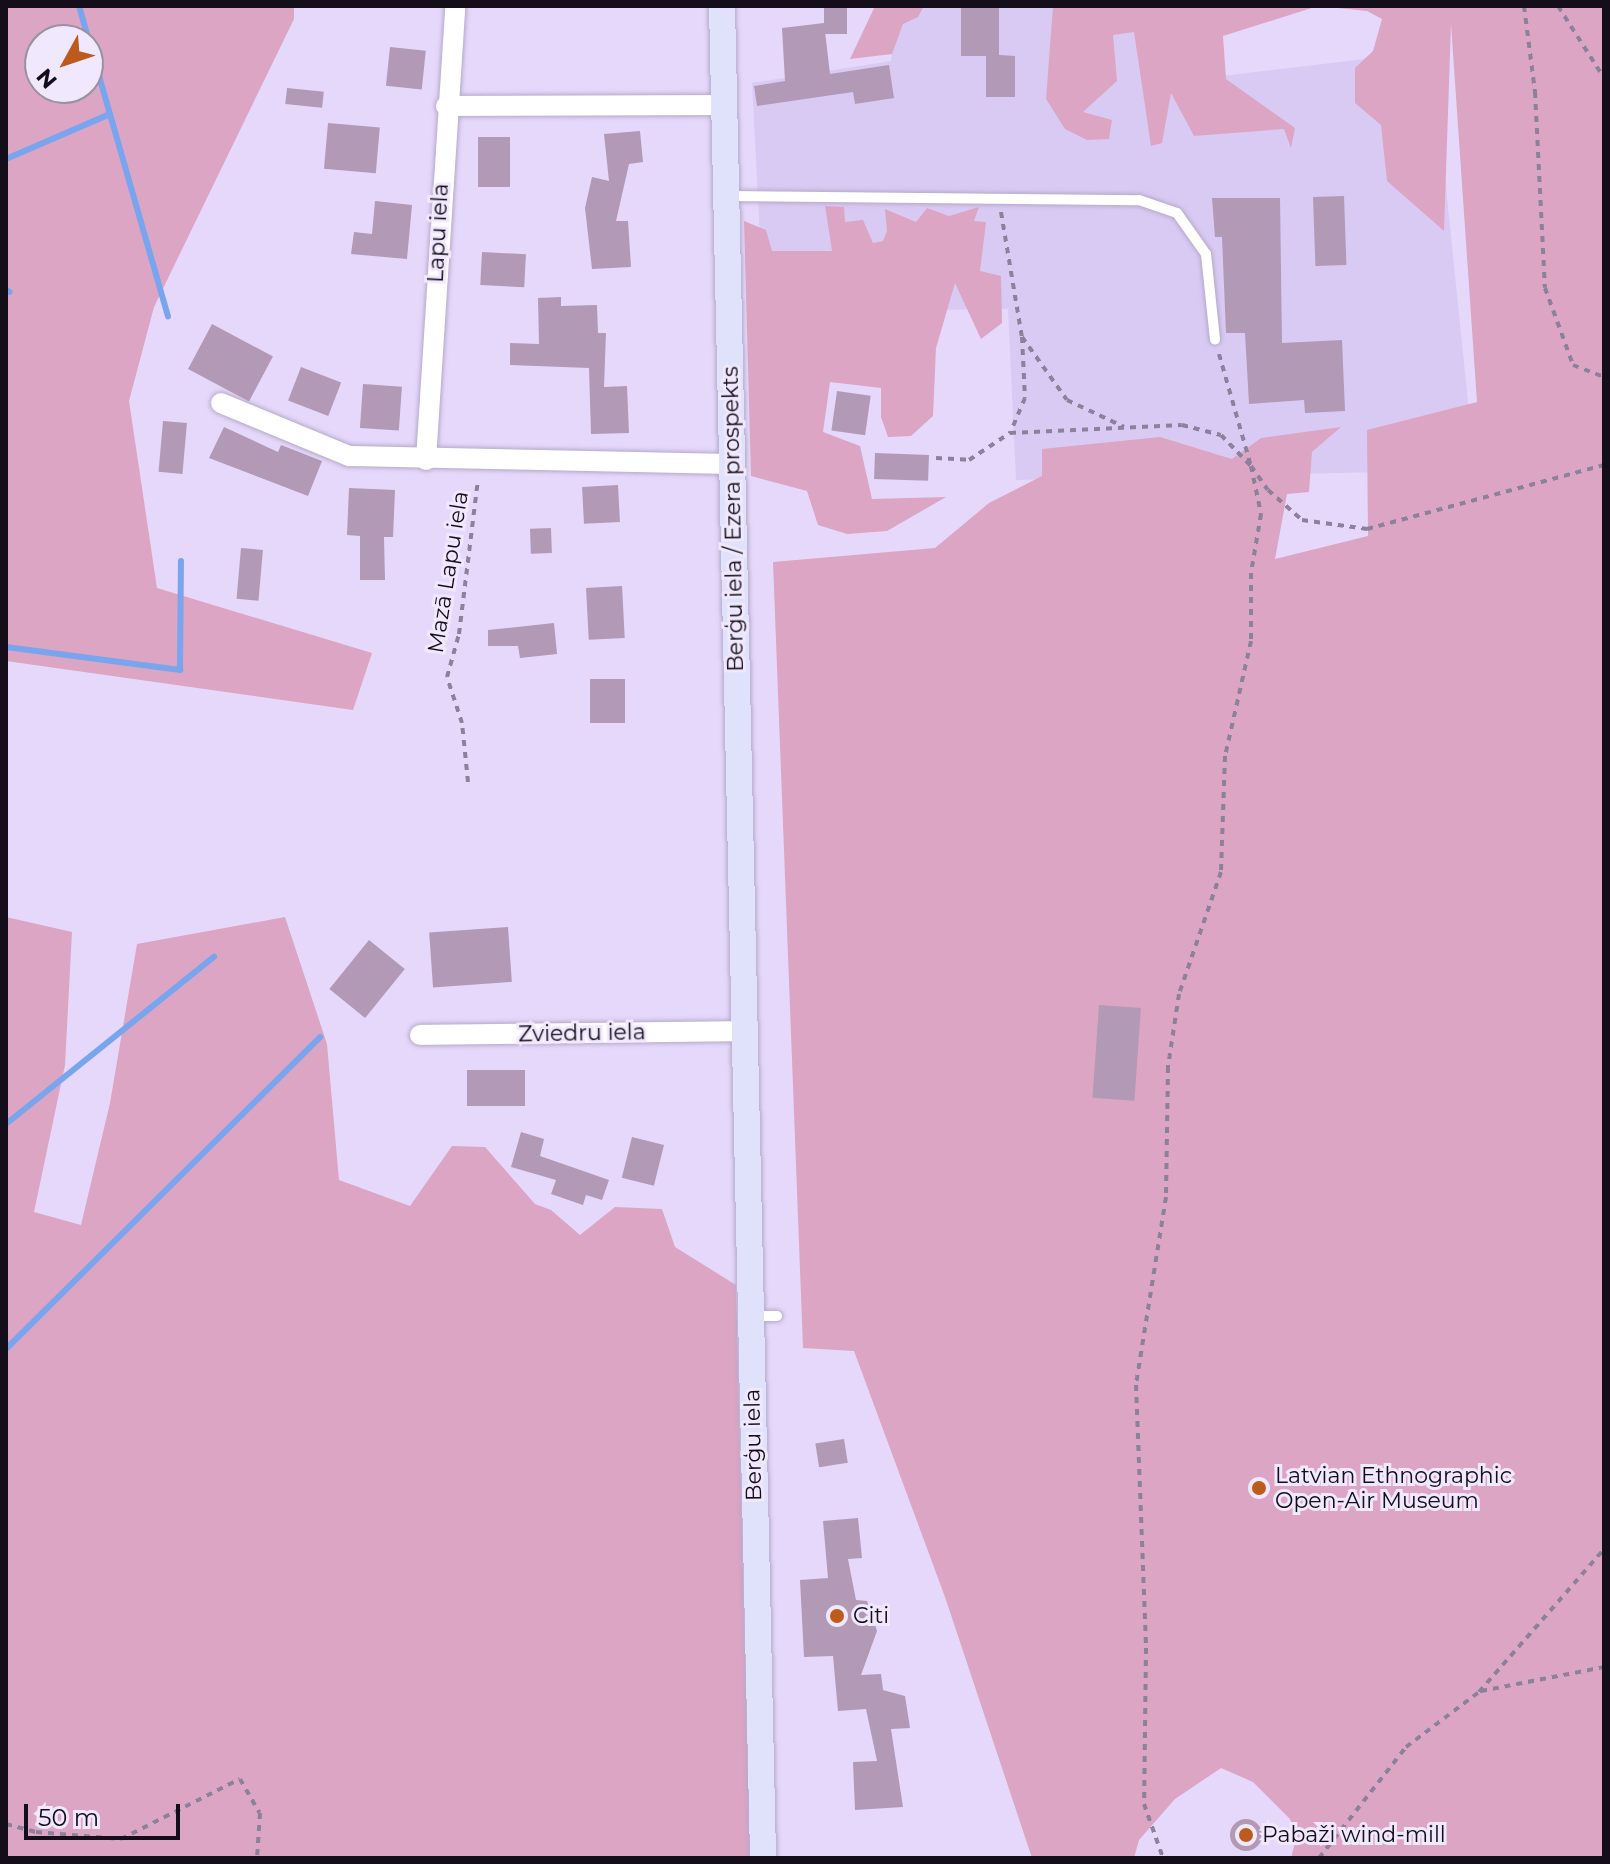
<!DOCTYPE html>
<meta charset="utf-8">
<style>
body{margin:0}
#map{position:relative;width:1610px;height:1864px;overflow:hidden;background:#e5d8fb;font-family:Montserrat,sans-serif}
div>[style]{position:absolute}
.built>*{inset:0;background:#d9caf4}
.green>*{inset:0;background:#dca5c4}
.stream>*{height:6px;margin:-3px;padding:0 3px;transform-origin:3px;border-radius:3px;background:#78a5ee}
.building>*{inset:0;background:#b299b5;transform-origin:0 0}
.round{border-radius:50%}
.path>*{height:4px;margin-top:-2px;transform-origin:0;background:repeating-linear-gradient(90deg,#8b819a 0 6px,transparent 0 12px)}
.roads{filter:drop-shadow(0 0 2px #b5a9ca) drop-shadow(0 0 2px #b5a9ca)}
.lane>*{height:10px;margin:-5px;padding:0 5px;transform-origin:5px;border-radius:5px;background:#fff}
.street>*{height:20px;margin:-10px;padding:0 10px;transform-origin:10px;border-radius:10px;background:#fff}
.secondary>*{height:26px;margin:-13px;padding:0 13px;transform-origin:13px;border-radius:13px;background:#e0e1fa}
.dots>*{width:22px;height:22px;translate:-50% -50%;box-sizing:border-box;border:4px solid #f0e8fd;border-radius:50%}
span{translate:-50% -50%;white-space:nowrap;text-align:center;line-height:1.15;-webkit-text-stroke:6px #f0e8fd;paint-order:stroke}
.street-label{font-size:22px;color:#130e1a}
.poi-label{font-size:22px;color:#130e1a}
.left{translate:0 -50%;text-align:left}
.frame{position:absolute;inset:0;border:8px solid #130e1a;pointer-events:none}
.north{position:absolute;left:24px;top:24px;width:80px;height:80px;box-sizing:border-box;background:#f0e8fd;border:2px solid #9891a2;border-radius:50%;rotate:230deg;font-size:22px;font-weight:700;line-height:32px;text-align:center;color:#130e1a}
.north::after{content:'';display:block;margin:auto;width:28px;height:36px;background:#bd5b1d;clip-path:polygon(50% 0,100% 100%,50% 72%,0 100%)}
.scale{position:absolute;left:24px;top:1804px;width:156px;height:36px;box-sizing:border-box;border:4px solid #130e1a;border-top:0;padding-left:10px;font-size:24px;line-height:28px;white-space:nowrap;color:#130e1a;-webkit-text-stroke:6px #f0e8fd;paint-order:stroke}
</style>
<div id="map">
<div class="built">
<i style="clip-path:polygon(897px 6px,1172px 6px,1180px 81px,1432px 51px,1475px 470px,1016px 480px,1008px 309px,764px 312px,752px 83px,891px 61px)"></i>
</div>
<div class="green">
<i style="clip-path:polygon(evenodd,6px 6px,294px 6px,294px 19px,154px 307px,129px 401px,157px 588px,372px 653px,353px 710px,6px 661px,6px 6px,88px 40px,88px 88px,40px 88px,40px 40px,88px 40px)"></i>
<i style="clip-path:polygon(875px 6px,924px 6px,918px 17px,903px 24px,892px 54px,850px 59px)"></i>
<i style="clip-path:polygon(1053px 6px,1604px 6px,1604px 1858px,1291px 1858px,1297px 1835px,1290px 1819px,1253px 1782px,1221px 1768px,1175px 1799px,1139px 1840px,1134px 1858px,1032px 1858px,945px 1597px,854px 1351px,803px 1348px,773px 562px,935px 548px,989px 503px,1042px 476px,1042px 449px,1160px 437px,1232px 459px,1261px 438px,1341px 427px,1312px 452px,1309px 492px,1287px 494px,1275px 559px,1368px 536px,1367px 430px,1477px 402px,1451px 24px,1444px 231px,1387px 181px,1381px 125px,1355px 103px,1355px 68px,1373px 51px,1382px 19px,1367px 11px,1318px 6px,1223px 36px,1226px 79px,1295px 128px,1291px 148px,1284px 129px,1194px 136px,1171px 93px,1162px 143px,1151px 146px,1134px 32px,1113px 35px,1117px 81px,1083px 112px,1112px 120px,1109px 139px,1087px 140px,1065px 129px,1046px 99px)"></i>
<i style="clip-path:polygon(825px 206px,844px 207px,845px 222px,863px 220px,873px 243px,883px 241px,887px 231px,885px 209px,916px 222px,927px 208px,949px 216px,979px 207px,974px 221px,986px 222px,980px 271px,1001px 276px,1002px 323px,981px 339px,955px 283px,936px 348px,933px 416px,911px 436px,888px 437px,881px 417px,881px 388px,830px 382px,823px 432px,860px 446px,872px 499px,946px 497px,887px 531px,847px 534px,818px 525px,807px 491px,751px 476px,744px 221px,766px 230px,772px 251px,832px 251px)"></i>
<i style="clip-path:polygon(6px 917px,72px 932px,65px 1065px,34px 1212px,81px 1225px,110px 1103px,137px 944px,285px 917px,327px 1044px,339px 1180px,410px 1206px,452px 1146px,485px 1147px,535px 1204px,551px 1210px,580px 1235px,615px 1207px,662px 1209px,675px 1247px,736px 1285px,750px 1858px,6px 1858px)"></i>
</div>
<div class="stream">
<i style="left:79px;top:6px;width:323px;rotate:74deg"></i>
<i style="left:6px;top:159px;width:113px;rotate:-23.4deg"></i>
<i style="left:6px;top:290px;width:4px;rotate:27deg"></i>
<i style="left:6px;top:647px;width:176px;rotate:7.5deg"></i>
<i style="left:180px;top:670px;width:109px;rotate:-89.5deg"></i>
<i style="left:6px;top:1124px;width:267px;rotate:-38.8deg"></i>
<i style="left:6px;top:1349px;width:443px;rotate:-44.8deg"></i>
</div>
<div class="building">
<i style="left:824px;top:6px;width:23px;height:28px"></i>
<i style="clip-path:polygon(961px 6px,999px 6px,999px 55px,1015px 56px,1015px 97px,986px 97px,986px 56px,961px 56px)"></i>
<i style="clip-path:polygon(824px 23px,830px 74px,889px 65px,894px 98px,855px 104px,853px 92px,757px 106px,754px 86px,785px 81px,782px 28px)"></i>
<i style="left:390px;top:47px;width:36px;height:39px;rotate:6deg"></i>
<i style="left:287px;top:88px;width:37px;height:16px;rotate:6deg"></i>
<i style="left:328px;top:123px;width:52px;height:46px;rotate:5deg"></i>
<i style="clip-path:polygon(640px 131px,643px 162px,629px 164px,616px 221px,628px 221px,631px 267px,592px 269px,585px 208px,592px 177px,609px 181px,604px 134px)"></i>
<i style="left:478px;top:137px;width:32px;height:50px"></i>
<i style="left:1344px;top:196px;width:69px;height:31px;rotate:88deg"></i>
<i style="clip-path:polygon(1212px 198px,1280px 198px,1282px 343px,1342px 340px,1345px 411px,1305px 413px,1304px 400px,1249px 404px,1245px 333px,1226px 333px,1222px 237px,1215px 237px)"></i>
<i style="clip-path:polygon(375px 201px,412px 205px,407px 259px,351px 254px,354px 232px,372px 234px)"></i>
<i style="left:482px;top:252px;width:44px;height:33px;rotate:3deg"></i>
<i style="clip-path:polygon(561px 297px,561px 306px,597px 305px,598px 333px,606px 333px,604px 387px,627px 386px,629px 433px,591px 434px,589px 368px,510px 365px,510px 343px,539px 344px,538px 298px)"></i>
<i style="left:212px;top:324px;width:69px;height:51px;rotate:28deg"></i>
<i style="left:301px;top:367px;width:43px;height:36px;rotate:21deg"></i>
<i style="left:363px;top:384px;width:39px;height:44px;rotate:4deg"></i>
<i style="left:837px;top:391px;width:34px;height:40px;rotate:8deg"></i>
<i style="left:163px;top:421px;width:24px;height:51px;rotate:5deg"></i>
<i style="clip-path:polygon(224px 427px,278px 452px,281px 445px,322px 461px,308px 496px,209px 458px)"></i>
<i style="left:875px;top:453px;width:54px;height:26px;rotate:2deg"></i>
<i style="left:618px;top:485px;width:37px;height:36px;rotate:87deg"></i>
<i style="clip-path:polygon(349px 488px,395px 490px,393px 537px,384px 537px,385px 580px,360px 580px,360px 536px,347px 535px)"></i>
<i style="left:551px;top:528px;width:25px;height:21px;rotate:88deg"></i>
<i style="left:241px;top:548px;width:22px;height:51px;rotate:5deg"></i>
<i style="left:622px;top:586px;width:52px;height:36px;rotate:87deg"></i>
<i style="clip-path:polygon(554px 623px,557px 654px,520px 658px,518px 646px,488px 646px,488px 630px)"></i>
<i style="left:590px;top:679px;width:35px;height:44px"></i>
<i style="left:508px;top:927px;width:55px;height:79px;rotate:86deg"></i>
<i style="left:369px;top:940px;width:46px;height:63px;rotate:39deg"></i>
<i style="left:1099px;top:1005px;width:42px;height:93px;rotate:4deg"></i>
<i style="left:467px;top:1070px;width:58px;height:36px"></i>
<i style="clip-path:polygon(521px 1132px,544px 1139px,540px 1156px,609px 1180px,602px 1200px,586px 1195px,583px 1205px,551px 1194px,556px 1180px,511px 1167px)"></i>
<i style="left:632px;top:1137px;width:33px;height:42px;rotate:14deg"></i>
<i style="left:844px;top:1439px;width:24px;height:29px;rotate:81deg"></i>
<i style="clip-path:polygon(858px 1518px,862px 1558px,848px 1559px,856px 1600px,867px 1601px,877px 1631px,861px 1675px,881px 1674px,883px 1690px,905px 1696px,910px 1728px,891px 1729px,903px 1807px,855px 1810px,853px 1762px,877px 1761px,866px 1709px,838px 1711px,833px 1656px,804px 1657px,800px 1580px,828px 1578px,823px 1521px)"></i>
<i class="round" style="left:1230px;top:1819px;width:32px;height:32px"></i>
</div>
<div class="path">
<i style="left:1524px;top:6px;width:87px;rotate:82.7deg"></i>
<i style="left:1535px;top:92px;width:196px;rotate:87.1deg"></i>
<i style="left:1545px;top:288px;width:82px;rotate:70deg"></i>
<i style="left:1573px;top:365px;width:33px;rotate:21deg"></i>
<i style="left:1558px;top:6px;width:85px;rotate:57.4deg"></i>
<i style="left:1001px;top:212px;width:127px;rotate:80.5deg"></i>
<i style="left:1022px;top:337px;width:77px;rotate:54.5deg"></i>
<i style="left:1067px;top:400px;width:63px;rotate:25.3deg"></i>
<i style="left:1022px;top:337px;width:61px;rotate:87.2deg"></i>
<i style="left:1025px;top:398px;width:38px;rotate:113deg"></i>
<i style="left:1010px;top:433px;width:172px;rotate:-2.7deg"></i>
<i style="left:1182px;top:425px;width:40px;rotate:14.4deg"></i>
<i style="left:1221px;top:435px;width:43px;rotate:45.9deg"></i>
<i style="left:1251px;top:466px;width:49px;rotate:78.2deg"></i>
<i style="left:1261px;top:514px;width:60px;rotate:99.6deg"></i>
<i style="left:1251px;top:573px;width:68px;rotate:90deg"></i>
<i style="left:1251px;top:641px;width:118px;rotate:102.7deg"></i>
<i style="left:1225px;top:756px;width:116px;rotate:92deg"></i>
<i style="left:1221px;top:872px;width:129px;rotate:109deg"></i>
<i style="left:1179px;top:994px;width:74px;rotate:98.6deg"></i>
<i style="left:1168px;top:1067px;width:130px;rotate:90.9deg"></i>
<i style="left:1166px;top:1197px;width:190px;rotate:99.1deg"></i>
<i style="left:1136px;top:1385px;width:263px;rotate:87.8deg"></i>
<i style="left:1146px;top:1648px;width:156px;rotate:90.7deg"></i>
<i style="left:1144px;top:1804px;width:57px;rotate:70.6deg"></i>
<i style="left:1219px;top:354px;width:116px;rotate:74.1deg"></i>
<i style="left:1251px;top:466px;width:29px;rotate:55deg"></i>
<i style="left:1268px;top:490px;width:45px;rotate:41.4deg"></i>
<i style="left:1302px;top:520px;width:66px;rotate:7.9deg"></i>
<i style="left:1367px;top:529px;width:245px;rotate:-15.1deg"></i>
<i style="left:936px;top:458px;width:33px;rotate:3deg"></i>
<i style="left:969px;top:460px;width:49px;rotate:-33.4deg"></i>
<i style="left:468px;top:782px;width:59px;rotate:-95.8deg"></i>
<i style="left:462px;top:723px;width:48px;rotate:-108.1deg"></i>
<i style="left:447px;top:677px;width:45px;rotate:-74.4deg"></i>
<i style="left:459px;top:634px;width:156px;rotate:-83deg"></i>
<i style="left:1481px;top:1691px;width:125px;rotate:-11deg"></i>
<i style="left:6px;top:1824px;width:31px;rotate:15deg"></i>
<i style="left:36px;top:1832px;width:85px;rotate:4.7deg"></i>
<i style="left:121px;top:1839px;width:133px;rotate:-26.8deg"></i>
<i style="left:240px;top:1779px;width:39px;rotate:60deg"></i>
<i style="left:260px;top:1813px;width:45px;rotate:93.8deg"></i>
<i style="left:1319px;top:1858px;width:141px;rotate:-51.9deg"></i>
<i style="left:1406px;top:1747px;width:91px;rotate:-37deg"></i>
<i style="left:1479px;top:1692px;width:190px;rotate:-48.8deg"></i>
</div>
<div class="roads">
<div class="lane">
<i style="left:727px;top:196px;width:412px;rotate:0.6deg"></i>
<i style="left:1139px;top:200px;width:40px;rotate:18.9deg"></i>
<i style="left:1177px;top:213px;width:50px;rotate:54.7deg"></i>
<i style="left:1206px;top:254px;width:86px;rotate:84deg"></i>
<i style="left:752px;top:1316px;width:25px"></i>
</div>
<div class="street">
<i style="left:446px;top:106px;width:276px;rotate:-0.2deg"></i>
<i style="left:221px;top:403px;width:139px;rotate:22.5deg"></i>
<i style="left:349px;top:456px;width:383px;rotate:1.2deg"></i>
<i style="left:426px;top:460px;width:455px;rotate:-86.3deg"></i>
<i style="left:420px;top:1035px;width:323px;rotate:-0.7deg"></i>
</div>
<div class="secondary">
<i style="left:722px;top:6px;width:1852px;rotate:88.73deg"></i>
</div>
</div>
<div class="dots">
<i style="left:1259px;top:1488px;background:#bd5b1d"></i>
<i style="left:837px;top:1616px;background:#bd5b1d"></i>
<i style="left:1246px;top:1835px;background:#bd5b1d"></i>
</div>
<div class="street-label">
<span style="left:438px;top:233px;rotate:-87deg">Lapu iela</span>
<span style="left:733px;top:519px;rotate:-91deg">Berģu iela / Ezera prospekts</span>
<span style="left:448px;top:572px;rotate:-81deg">Mazā Lapu iela</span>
<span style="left:582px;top:1033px;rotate:-1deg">Zviedru iela</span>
<span style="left:753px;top:1445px;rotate:-91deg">Berģu iela</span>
</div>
<div class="poi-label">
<span class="left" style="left:1275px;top:1488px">Latvian Ethnographic<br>Open-Air Museum</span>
<span class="left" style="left:853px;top:1616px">Citi</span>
<span class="left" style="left:1262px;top:1835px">Pabaži wind-mill</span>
</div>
<div class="frame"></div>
<div class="north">N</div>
<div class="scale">50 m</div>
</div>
